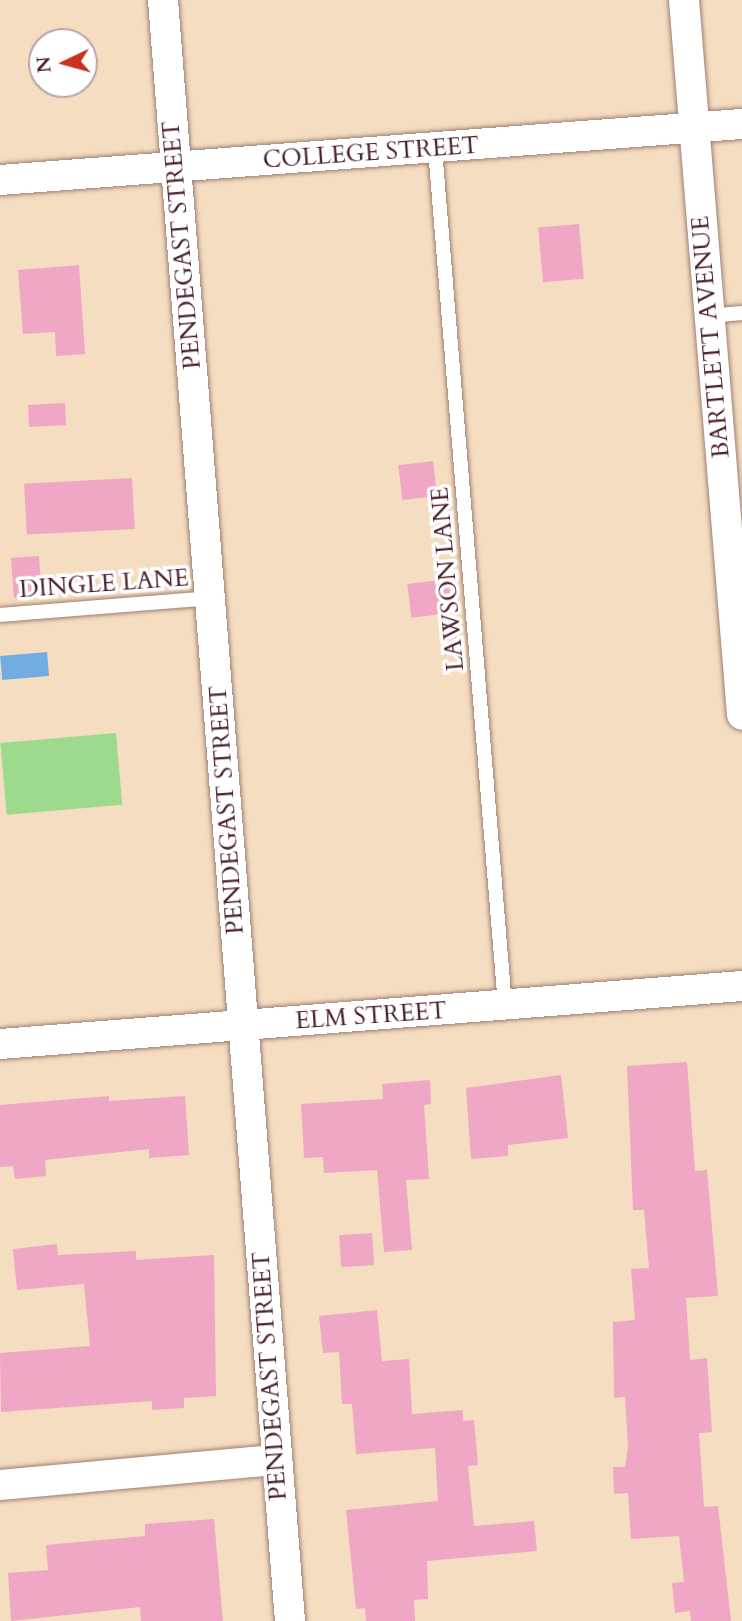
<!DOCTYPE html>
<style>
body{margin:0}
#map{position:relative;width:742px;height:1621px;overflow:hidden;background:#f4ddc0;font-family:Cardo,serif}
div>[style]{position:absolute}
.green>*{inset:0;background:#9eda8e;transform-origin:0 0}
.water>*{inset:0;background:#71ade2;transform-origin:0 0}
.building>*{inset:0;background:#f0a6c5;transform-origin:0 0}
.roads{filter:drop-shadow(0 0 2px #9f7e76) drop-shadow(0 0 2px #9f7e76)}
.lane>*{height:14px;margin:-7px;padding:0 7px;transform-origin:7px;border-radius:7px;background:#fff}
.street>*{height:30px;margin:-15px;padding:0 15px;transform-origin:15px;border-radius:15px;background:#fff}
span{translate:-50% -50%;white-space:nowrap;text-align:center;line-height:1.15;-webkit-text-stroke:7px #fff;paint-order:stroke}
.street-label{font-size:24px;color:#4a1f2b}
.north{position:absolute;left:28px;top:28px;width:70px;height:70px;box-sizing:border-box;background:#fff;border:2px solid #b7a5aa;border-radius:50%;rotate:265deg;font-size:19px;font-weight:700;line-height:28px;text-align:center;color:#4a1f2b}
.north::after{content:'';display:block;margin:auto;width:24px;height:32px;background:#c8321e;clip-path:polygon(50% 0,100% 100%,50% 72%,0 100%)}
</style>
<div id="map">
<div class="green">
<i style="left:116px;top:733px;width:72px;height:116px;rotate:85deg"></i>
</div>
<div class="water">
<i style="left:47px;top:652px;width:24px;height:47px;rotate:85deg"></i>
</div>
<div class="building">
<i style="left:579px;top:224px;width:55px;height:41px;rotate:85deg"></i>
<i style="clip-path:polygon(79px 265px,85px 354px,56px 356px,55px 332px,23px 334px,18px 270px)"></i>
<i style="left:65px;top:403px;width:22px;height:37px;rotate:87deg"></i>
<i style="left:433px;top:461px;width:35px;height:35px;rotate:83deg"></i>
<i style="left:132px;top:478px;width:51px;height:108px;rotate:87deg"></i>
<i style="left:39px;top:556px;width:40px;height:28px;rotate:86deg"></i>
<i style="left:448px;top:579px;width:34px;height:41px;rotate:83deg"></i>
<i style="clip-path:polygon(687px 1062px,695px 1171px,707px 1170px,718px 1296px,686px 1298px,690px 1360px,707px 1358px,712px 1432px,699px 1433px,704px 1507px,718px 1506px,731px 1621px,691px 1621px,690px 1611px,675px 1613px,672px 1583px,684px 1582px,679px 1536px,631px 1539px,628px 1493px,614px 1494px,613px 1467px,625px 1467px,628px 1447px,625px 1397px,614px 1398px,613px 1322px,635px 1320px,631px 1269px,649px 1268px,644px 1210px,633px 1210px,627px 1066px)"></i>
<i style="clip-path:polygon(561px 1075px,568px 1138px,508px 1145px,508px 1156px,471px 1159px,466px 1088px)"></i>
<i style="clip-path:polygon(430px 1080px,431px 1104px,424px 1105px,429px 1179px,406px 1180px,412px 1250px,384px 1252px,377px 1170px,324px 1173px,323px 1157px,304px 1158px,301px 1104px,383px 1099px,382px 1084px)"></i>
<i style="clip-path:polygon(109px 1096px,109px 1101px,185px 1096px,189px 1155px,149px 1158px,149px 1149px,45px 1160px,46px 1176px,15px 1179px,13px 1166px,0 1167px,0 1105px)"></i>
<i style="left:372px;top:1233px;width:32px;height:33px;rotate:86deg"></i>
<i style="clip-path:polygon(57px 1244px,58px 1255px,136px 1251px,136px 1260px,214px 1255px,216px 1396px,184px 1398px,184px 1408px,152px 1410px,152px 1401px,1px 1412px,0 1353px,90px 1346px,84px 1284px,17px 1290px,13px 1249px)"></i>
<i style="clip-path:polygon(377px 1310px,382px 1361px,409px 1359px,412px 1414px,463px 1410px,463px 1421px,474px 1420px,478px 1465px,468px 1466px,474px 1526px,534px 1521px,537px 1551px,427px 1561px,428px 1599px,414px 1600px,415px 1621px,366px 1621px,365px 1608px,356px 1609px,346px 1510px,438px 1501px,435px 1448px,356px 1454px,352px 1404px,342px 1404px,339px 1352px,323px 1353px,319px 1316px)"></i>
<i style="clip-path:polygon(214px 1519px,223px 1621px,141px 1621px,140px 1607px,11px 1621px,8px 1573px,48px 1570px,46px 1545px,145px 1536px,145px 1524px)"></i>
</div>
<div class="roads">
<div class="lane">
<i style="left:435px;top:149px;width:860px;rotate:85.33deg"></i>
<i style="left:708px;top:316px;width:34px;rotate:-5deg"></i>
<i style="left:0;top:615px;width:212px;rotate:-4.6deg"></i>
</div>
<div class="street">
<i style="left:163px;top:0;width:1626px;rotate:85.52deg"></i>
<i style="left:684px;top:0;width:717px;rotate:85.36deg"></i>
<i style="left:0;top:180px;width:744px;rotate:-4.32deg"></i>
<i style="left:0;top:1044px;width:744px;rotate:-4.47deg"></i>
<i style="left:0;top:1485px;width:277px;rotate:-5.2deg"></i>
</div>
</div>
<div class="street-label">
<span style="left:371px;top:153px;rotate:-4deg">COLLEGE STREET</span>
<span style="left:182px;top:245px;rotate:-95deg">PENDEGAST STREET</span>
<span style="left:711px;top:337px;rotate:-95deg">BARTLETT AVENUE</span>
<span style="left:448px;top:579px;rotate:-95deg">LAWSON LANE</span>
<span style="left:104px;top:584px;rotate:-4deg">DINGLE LANE</span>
<span style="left:227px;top:810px;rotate:-94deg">PENDEGAST STREET</span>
<span style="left:371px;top:1016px;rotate:-4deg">ELM STREET</span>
<span style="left:270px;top:1376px;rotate:-94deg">PENDEGAST STREET</span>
</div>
<div class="north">N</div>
</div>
